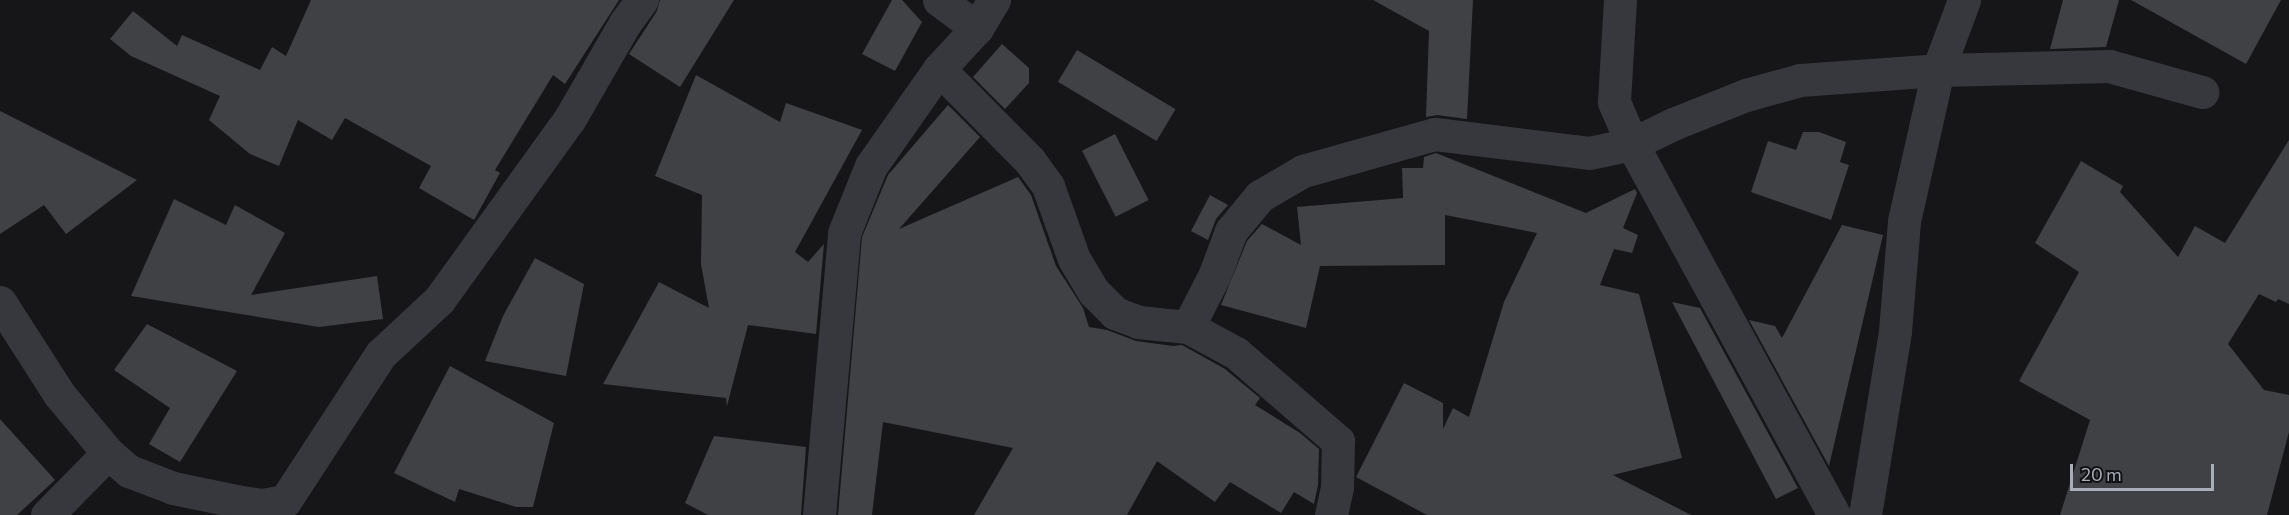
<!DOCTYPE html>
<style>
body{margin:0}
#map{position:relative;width:2289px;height:515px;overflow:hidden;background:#161618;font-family:Commissioner,sans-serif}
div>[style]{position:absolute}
.building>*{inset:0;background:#404145;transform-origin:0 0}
.minor>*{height:33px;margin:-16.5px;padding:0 16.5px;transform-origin:16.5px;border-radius:16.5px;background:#37383d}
span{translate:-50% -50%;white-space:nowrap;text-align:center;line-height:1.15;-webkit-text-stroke:5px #111113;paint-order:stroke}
.scale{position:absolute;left:2070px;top:464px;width:144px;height:27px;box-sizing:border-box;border:3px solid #a8adb8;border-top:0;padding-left:8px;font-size:18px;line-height:21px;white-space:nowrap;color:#a8adb8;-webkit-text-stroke:4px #111113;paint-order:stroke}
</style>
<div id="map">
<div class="building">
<i style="clip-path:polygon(311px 0,619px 0,565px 84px,553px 75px,495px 170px,500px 173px,474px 220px,419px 188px,431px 166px,345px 118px,332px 140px,298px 120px,279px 166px,250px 154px,209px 120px,220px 96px,131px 56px,110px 39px,133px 11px,177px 46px,182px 35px,260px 70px,272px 47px,286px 56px)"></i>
<i style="clip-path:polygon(660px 0,734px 0,680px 87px,629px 54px,657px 11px)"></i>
<i style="clip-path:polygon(892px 0,902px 0,922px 22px,895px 71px,862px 54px)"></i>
<i style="clip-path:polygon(1373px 0,1473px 0,1467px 119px,1437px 115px,1426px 117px,1429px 31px)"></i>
<i style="clip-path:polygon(2063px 0,2119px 0,2106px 47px,2050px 49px)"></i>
<i style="clip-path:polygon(2131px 0,2281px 0,2246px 64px)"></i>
<i style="clip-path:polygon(1002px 44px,1029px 68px,1029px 83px,1005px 109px,973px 77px)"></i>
<i style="left:1077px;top:50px;width:115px;height:37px;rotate:31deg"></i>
<i style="clip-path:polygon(696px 75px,780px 122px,786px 103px,862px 130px,795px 252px,808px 262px,824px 244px,816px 334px,748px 325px,727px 406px,726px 398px,603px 384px,659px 282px,709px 308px,701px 264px,702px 195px,655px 176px)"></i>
<i style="clip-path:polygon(948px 105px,980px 137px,899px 229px,1018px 177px,1031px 195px,1056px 266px,1083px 308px,1089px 327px,1107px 330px,1136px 341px,1173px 346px,1182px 345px,1225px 369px,1260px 398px,1255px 405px,1300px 433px,1319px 449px,1318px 485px,1314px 504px,1294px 492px,1281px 513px,1230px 482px,1215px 502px,1157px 461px,1127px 515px,974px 515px,1013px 448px,883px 422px,872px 515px,838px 515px,862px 237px,888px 175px)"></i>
<i style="clip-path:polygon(0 111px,137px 180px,66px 234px,44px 205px,0 234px)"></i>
<i style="clip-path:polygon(1803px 132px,1819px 132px,1846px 142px,1840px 162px,1849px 165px,1831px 220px,1751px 192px,1768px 141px,1796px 150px)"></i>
<i style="left:1115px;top:134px;width:74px;height:37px;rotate:63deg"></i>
<i style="clip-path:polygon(2289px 140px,2289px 304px,2278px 299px,2276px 302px,2259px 294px,2228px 344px,2264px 390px,2289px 395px,2289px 432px,2267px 515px,2060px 515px,2090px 420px,2019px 381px,2079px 272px,2035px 243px,2081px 161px,2123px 186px,2120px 192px,2178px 257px,2195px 226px,2225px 243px)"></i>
<i style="clip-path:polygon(1436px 153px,1586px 213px,1635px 189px,1637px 193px,1623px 228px,1638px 235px,1632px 253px,1614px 249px,1600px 285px,1639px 294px,1682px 458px,1613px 475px,1691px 515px,1427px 515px,1356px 477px,1404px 383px,1443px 403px,1443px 429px,1453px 408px,1469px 417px,1504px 302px,1537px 233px,1445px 215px,1445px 265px,1320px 266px,1306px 328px,1221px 305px,1247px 241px,1262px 224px,1301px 245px,1297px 207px,1403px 198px,1402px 168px,1423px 168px,1424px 157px)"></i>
<i style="clip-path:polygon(1210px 195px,1228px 205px,1216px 219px,1208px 240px,1191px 231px)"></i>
<i style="clip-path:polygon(174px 199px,226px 225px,235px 205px,285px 233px,251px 295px,377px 276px,383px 319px,319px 327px,131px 296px)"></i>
<i style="clip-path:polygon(1842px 225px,1883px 235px,1829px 466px,1749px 320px,1775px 326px,1782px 338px)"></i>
<i style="clip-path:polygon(535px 258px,584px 284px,566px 376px,485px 361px,503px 316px)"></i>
<i style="clip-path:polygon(1672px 302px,1700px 308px,1798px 488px,1776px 499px)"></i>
<i style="clip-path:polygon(147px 324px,237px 371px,180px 462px,149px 444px,170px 408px,114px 370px)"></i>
<i style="clip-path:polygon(450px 366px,554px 423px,533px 507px,516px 507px,459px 489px,455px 502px,394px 473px)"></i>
<i style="clip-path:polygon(0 419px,55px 480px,17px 515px,0 515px)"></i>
<i style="clip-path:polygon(714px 436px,806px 447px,801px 515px,708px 515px,685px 503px)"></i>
</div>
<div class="minor">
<i style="left:939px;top:0;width:47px;rotate:36.4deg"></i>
<i style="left:1620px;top:0;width:102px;rotate:93.4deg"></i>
<i style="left:1614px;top:102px;width:46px;rotate:66.8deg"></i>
<i style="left:1632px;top:144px;width:422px;rotate:61.4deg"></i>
<i style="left:939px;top:69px;width:129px;rotate:45.3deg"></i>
<i style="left:1030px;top:161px;width:31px;rotate:54deg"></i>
<i style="left:1048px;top:186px;width:77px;rotate:70.4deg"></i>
<i style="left:1074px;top:259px;width:39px;rotate:59deg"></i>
<i style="left:1094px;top:292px;width:30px;rotate:45deg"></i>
<i style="left:1115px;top:313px;width:25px;rotate:21deg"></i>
<i style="left:1138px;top:322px;width:50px;rotate:5.7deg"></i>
<i style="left:1188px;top:327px;width:55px;rotate:28.4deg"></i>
<i style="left:1236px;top:353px;width:135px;rotate:40.8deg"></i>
<i style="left:1338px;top:441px;width:46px;rotate:91.2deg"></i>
<i style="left:1337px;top:487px;width:29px;rotate:102deg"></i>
<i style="left:0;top:302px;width:109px;rotate:57.3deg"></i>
<i style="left:59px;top:394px;width:77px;rotate:50.3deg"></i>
<i style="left:108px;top:453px;width:28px;rotate:41deg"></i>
<i style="left:129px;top:471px;width:47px;rotate:21.1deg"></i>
<i style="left:173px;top:488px;width:64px;rotate:11.7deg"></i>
<i style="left:236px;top:501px;width:26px;rotate:9deg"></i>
<i style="left:262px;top:505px;width:23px;rotate:-10deg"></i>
<i style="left:285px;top:501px;width:176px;rotate:-56.9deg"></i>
<i style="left:381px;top:354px;width:79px;rotate:-43deg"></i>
<i style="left:439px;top:300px;width:222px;rotate:-54.2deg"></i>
<i style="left:569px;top:120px;width:112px;rotate:-60deg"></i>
<i style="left:625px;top:23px;width:29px;rotate:-54deg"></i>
<i style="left:1188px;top:327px;width:59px;rotate:-63deg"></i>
<i style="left:1215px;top:274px;width:46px;rotate:-69.6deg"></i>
<i style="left:1231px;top:231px;width:45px;rotate:-50.4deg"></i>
<i style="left:1260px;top:196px;width:50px;rotate:-30.2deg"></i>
<i style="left:1303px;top:171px;width:137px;rotate:-15.7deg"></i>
<i style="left:1435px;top:134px;width:155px;rotate:7deg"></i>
<i style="left:1589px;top:153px;width:44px;rotate:-11.8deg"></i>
<i style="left:1632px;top:144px;width:46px;rotate:-26deg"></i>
<i style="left:1673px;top:124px;width:79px;rotate:-21.7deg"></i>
<i style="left:1746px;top:95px;width:56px;rotate:-15.5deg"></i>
<i style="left:1800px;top:80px;width:138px;rotate:-4.1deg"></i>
<i style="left:1938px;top:70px;width:171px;rotate:-1.3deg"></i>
<i style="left:2109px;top:66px;width:97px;rotate:15.6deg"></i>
<i style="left:47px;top:515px;width:87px;rotate:-45.5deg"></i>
<i style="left:819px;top:515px;width:283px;rotate:-84.9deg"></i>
<i style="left:844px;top:233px;width:72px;rotate:-68.1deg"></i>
<i style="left:871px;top:166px;width:118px;rotate:-55deg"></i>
<i style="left:939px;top:69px;width:56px;rotate:-47.2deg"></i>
<i style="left:977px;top:28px;width:33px;rotate:-59deg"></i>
<i style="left:1865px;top:515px;width:186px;rotate:-80.7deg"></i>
<i style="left:1895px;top:331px;width:110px;rotate:-85.3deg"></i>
<i style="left:1904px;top:221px;width:155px;rotate:-77.3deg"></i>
<i style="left:1938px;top:70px;width:75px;rotate:-69.6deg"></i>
</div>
<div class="scale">20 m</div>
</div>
